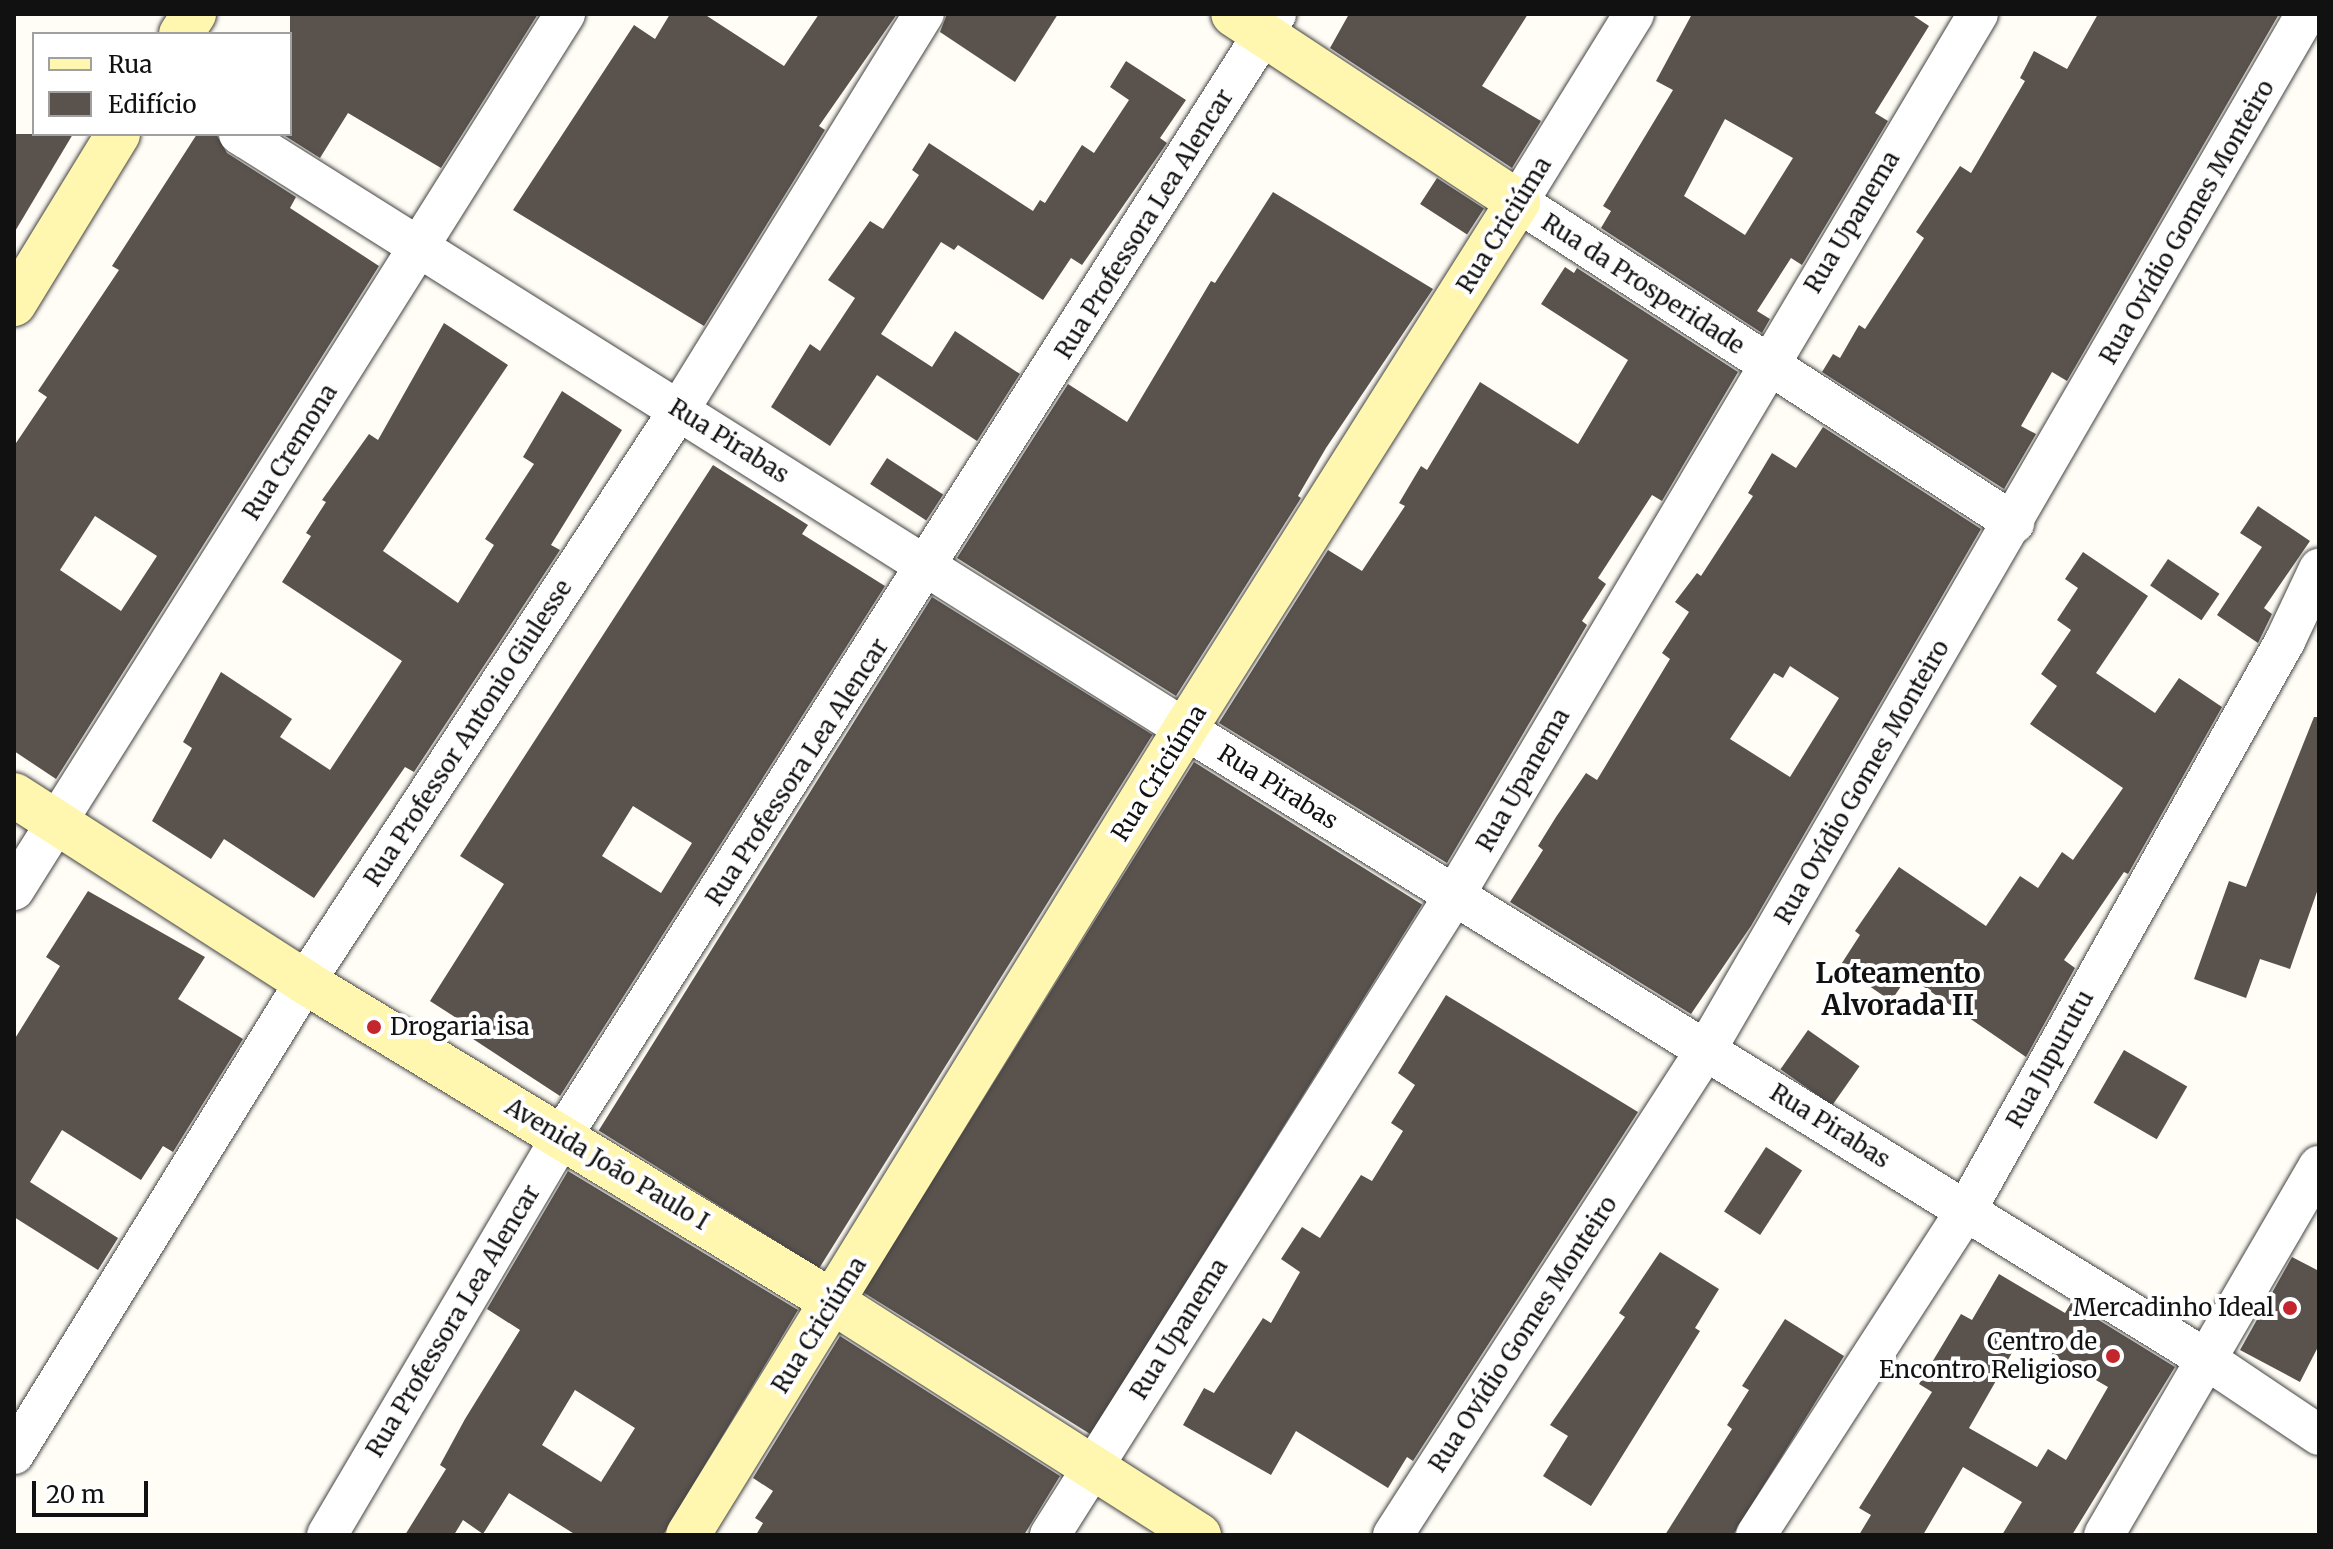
<!DOCTYPE html>
<meta charset="utf-8">
<style>
body{margin:0}
#map{position:relative;width:2333px;height:1549px;overflow:hidden;background:#fffdf5;font-family:Merriweather,serif}
div>[style]{position:absolute}
.building>*{inset:0;background:#5a524d;transform-origin:0 0}
.roads{filter:drop-shadow(0 0 2px #444) drop-shadow(0 0 2px #444)}
.street>*{height:40px;margin:-20px;padding:0 20px;transform-origin:20px;border-radius:20px;background:#fff}
.secondary>*{height:44px;margin:-22px;padding:0 22px;transform-origin:22px;border-radius:22px;background:#fff6b0}
.dots>*{width:22px;height:22px;translate:-50% -50%;box-sizing:border-box;border:4px solid #fff;border-radius:50%}
span{translate:-50% -50%;white-space:nowrap;text-align:center;line-height:1.15;-webkit-text-stroke:8px #fff;paint-order:stroke}
.street-label{font-size:24px;color:#111}
.poi-label{font-size:24px;color:#111}
.left{translate:0 -50%;text-align:left}
.right{translate:-100% -50%;text-align:right}
.quarter-label{font-size:28px;color:#111;font-weight:700}
.frame{position:absolute;inset:0;border:16px solid #111;pointer-events:none}
.legend{position:absolute;left:32px;top:32px;width:260px;height:104px;box-sizing:border-box;background:#fff;border:2px solid #a0a0a0;margin:0;padding:10px 14px;list-style:none;font-size:24px;color:#111}
.legend li{display:flex;align-items:center;gap:16px;height:40px}
.legend b{width:40px;border:2px solid #a0a0a0}
.scale{position:absolute;left:32px;top:1481px;width:116px;height:36px;box-sizing:border-box;border:4px solid #111;border-top:0;padding-left:10px;font-size:24px;line-height:28px;white-space:nowrap;color:#111;-webkit-text-stroke:6px #fff;paint-order:stroke}
</style>
<div id="map">
<div class="building">
<i style="clip-path:polygon(290px 14px,538px 14px,441px 168px,348px 113px,320px 158px,282px 134px,290px 134px)"></i>
<i style="clip-path:polygon(670px 14px,704px 14px,784px 66px,819px 14px,897px 14px,819px 126px,825px 130px,704px 326px,513px 210px,634px 25px,655px 39px)"></i>
<i style="clip-path:polygon(947px 14px,1058px 14px,1015px 82px,940px 32px)"></i>
<i style="clip-path:polygon(1349px 14px,1528px 14px,1482px 86px,1541px 121px,1512px 168px,1330px 48px)"></i>
<i style="clip-path:polygon(evenodd,1692px 14px,1911px 14px,1929px 26px,1875px 113px,1888px 121px,1802px 265px,1791px 258px,1757px 311px,1770px 319px,1762px 333px,1601px 228px,1611px 211px,1603px 206px,1673px 90px,1656px 81px,1692px 14px,1725px 119px,1793px 158px,1745px 235px,1684px 196px,1725px 119px)"></i>
<i style="clip-path:polygon(2098px 14px,2279px 14px,2067px 381px,2052px 372px,2021px 426px,2036px 434px,2004px 489px,1822px 372px,1833px 354px,1840px 358px,1859px 325px,1865px 329px,1924px 238px,1916px 232px,1960px 166px,1971px 173px,2025px 81px,2020px 78px,2034px 51px,2067px 69px)"></i>
<i style="clip-path:polygon(1126px 61px,1186px 100px,1160px 138px,1167px 143px,1082px 265px,1071px 258px,1043px 300px,958px 245px,954px 250px,941px 242px,881px 334px,932px 367px,955px 331px,1020px 374px,977px 441px,877px 375px,830px 446px,771px 407px,810px 344px,820px 351px,855px 298px,828px 280px,870px 221px,883px 229px,919px 175px,912px 170px,929px 143px,1033px 211px,1040px 200px,1045px 203px,1082px 145px,1094px 153px,1129px 100px,1110px 87px)"></i>
<i style="clip-path:polygon(14px 134px,73px 134px,14px 233px)"></i>
<i style="clip-path:polygon(evenodd,197px 134px,216px 134px,227px 153px,296px 197px,290px 208px,379px 266px,56px 779px,14px 751px,14px 446px,47px 397px,38px 391px,119px 270px,112px 266px,197px 134px,95px 516px,157px 556px,121px 611px,60px 570px,95px 516px)"></i>
<i style="left:1437px;top:178px;width:56px;height:31px;rotate:33deg"></i>
<i style="clip-path:polygon(1273px 192px,1433px 289px,1326px 448px,1298px 496px,1301px 498px,1176px 696px,957px 558px,1068px 384px,1127px 422px,1211px 281px,1215px 283px)"></i>
<i style="clip-path:polygon(1565px 267px,1574px 273px,1577px 268px,1738px 372px,1662px 501px,1652px 495px,1598px 578px,1606px 584px,1582px 621px,1587px 625px,1447px 863px,1219px 723px,1328px 550px,1362px 571px,1405px 506px,1399px 503px,1421px 466px,1427px 470px,1480px 382px,1578px 444px,1628px 360px,1541px 304px)"></i>
<i style="clip-path:polygon(444px 323px,508px 365px,383px 551px,458px 603px,494px 545px,485px 539px,534px 464px,523px 457px,562px 391px,622px 430px,551px 545px,560px 550px,441px 731px,414px 772px,405px 767px,314px 898px,224px 839px,211px 859px,152px 821px,192px 748px,183px 742px,221px 672px,292px 719px,280px 737px,330px 770px,402px 661px,282px 582px,311px 536px,306px 533px,326px 502px,322px 500px,369px 434px,378px 440px)"></i>
<i style="clip-path:polygon(evenodd,1823px 427px,1981px 529px,1751px 926px,1691px 1014px,1510px 902px,1543px 850px,1538px 846px,1556px 817px,1586px 773px,1597px 780px,1670px 659px,1662px 653px,1689px 612px,1675px 602px,1697px 573px,1701px 576px,1753px 496px,1748px 493px,1772px 453px,1796px 468px,1823px 427px,1790px 666px,1839px 698px,1790px 777px,1730px 739px,1774px 673px,1783px 678px,1790px 666px)"></i>
<i style="left:887px;top:458px;width:67px;height:31px;rotate:33deg"></i>
<i style="clip-path:polygon(evenodd,713px 465px,808px 525px,802px 534px,885px 586px,560px 1096px,470px 1037px,475px 1030px,430px 1001px,504px 884px,460px 856px,713px 465px,633px 806px,692px 843px,661px 893px,602px 856px,633px 806px)"></i>
<i style="clip-path:polygon(2258px 506px,2310px 541px,2264px 608px,2272px 614px,2258px 643px,2217px 615px,2262px 547px,2240px 533px)"></i>
<i style="clip-path:polygon(2083px 552px,2148px 596px,2096px 673px,2155px 713px,2179px 678px,2222px 707px,2128px 874px,2124px 872px,2064px 960px,2075px 968px,2026px 1057px,1908px 976px,1891px 1001px,1840px 966px,1860px 935px,1855px 931px,1899px 867px,1986px 926px,2020px 876px,2038px 888px,2062px 852px,2073px 860px,2123px 788px,2030px 724px,2057px 686px,2041px 674px,2071px 630px,2057px 620px,2078px 588px,2065px 579px)"></i>
<i style="left:2168px;top:559px;width:62px;height:32px;rotate:34deg"></i>
<i style="left:932px;top:597px;width:260px;height:629px;rotate:32deg"></i>
<i style="clip-path:polygon(2314px 717px,2319px 717px,2319px 886px,2290px 969px,2260px 959px,2246px 998px,2194px 979px,2229px 881px,2246px 887px)"></i>
<i style="left:1194px;top:762px;width:269px;height:625px;rotate:32deg"></i>
<i style="clip-path:polygon(88px 891px,205px 957px,178px 999px,243px 1039px,173px 1152px,163px 1146px,141px 1180px,62px 1130px,30px 1182px,118px 1238px,98px 1270px,14px 1217px,14px 1040px,60px 966px,46px 957px)"></i>
<i style="clip-path:polygon(1446px 995px,1638px 1112px,1413px 1461px,1407px 1457px,1388px 1488px,1296px 1431px,1271px 1475px,1183px 1425px,1204px 1388px,1214px 1393px,1263px 1318px,1271px 1323px,1300px 1272px,1281px 1259px,1302px 1227px,1320px 1238px,1361px 1175px,1372px 1181px,1403px 1131px,1391px 1123px,1415px 1085px,1398px 1073px)"></i>
<i style="left:1808px;top:1030px;width:63px;height:48px;rotate:35deg"></i>
<i style="left:2124px;top:1050px;width:73px;height:61px;rotate:30deg"></i>
<i style="left:1766px;top:1147px;width:43px;height:77px;rotate:33deg"></i>
<i style="clip-path:polygon(evenodd,568px 1171px,798px 1310px,663px 1535px,576px 1535px,509px 1493px,483px 1534px,463px 1520px,454px 1535px,405px 1535px,446px 1469px,440px 1465px,465px 1419px,520px 1330px,487px 1309px,568px 1171px,575px 1390px,635px 1428px,601px 1482px,542px 1445px,575px 1390px)"></i>
<i style="clip-path:polygon(1660px 1252px,1719px 1289px,1695px 1328px,1700px 1331px,1591px 1506px,1543px 1476px,1568px 1436px,1550px 1425px,1625px 1317px,1619px 1313px)"></i>
<i style="clip-path:polygon(2292px 1257px,2319px 1271px,2319px 1345px,2300px 1382px,2240px 1350px)"></i>
<i style="clip-path:polygon(evenodd,1999px 1274px,2065px 1313px,2071px 1303px,2175px 1367px,2072px 1535px,2002px 1535px,2022px 1502px,1963px 1467px,1923px 1535px,1859px 1535px,1871px 1515px,1859px 1508px,1932px 1392px,1919px 1384px,1961px 1314px,1972px 1320px,1999px 1274px,2021px 1337px,2108px 1387px,2066px 1460px,2048px 1449px,2037px 1467px,1969px 1428px,2021px 1337px)"></i>
<i style="clip-path:polygon(1785px 1319px,1844px 1356px,1733px 1535px,1665px 1535px,1732px 1429px,1727px 1425px,1749px 1390px,1742px 1386px)"></i>
<i style="clip-path:polygon(840px 1336px,1060px 1476px,1024px 1535px,756px 1535px,763px 1523px,755px 1518px,773px 1491px,753px 1478px)"></i>
</div>
<div class="roads">
<div class="street">
<i style="left:1634px;top:14px;width:221px;rotate:121.7deg"></i>
<i style="left:1518px;top:202px;width:591px;rotate:32.91deg"></i>
<i style="left:239px;top:134px;width:1118px;rotate:32.17deg"></i>
<i style="left:1185px;top:729px;width:1200px;rotate:31.68deg"></i>
<i style="left:2206px;top:1359px;width:136px;rotate:33.9deg"></i>
<i style="left:14px;top:890px;width:1035px;rotate:-57.83deg"></i>
<i style="left:14px;top:1454px;width:554px;rotate:-58.35deg"></i>
<i style="left:305px;top:982px;width:683px;rotate:-56.82deg"></i>
<i style="left:679px;top:410px;width:466px;rotate:-58.3deg"></i>
<i style="left:327px;top:1535px;width:463px;rotate:-59.5deg"></i>
<i style="left:562px;top:1136px;width:1330px;rotate:-57.53deg"></i>
<i style="left:1050px;top:1535px;width:756px;rotate:-57.7deg"></i>
<i style="left:1454px;top:896px;width:1026px;rotate:-59.29deg"></i>
<i style="left:1393px;top:1535px;width:579px;rotate:-57.19deg"></i>
<i style="left:1707px;top:1048px;width:1195px;rotate:-59.92deg"></i>
<i style="left:1756px;top:1535px;width:385px;rotate:-57.1deg"></i>
<i style="left:1965px;top:1212px;width:655px;rotate:-60.73deg"></i>
<i style="left:2285px;top:641px;width:80px;rotate:-64.7deg"></i>
<i style="left:2104px;top:1535px;width:427px;rotate:-59.8deg"></i>
</div>
<div class="secondary">
<i style="left:181px;top:34px;width:24px;rotate:-57deg"></i>
<i style="left:14px;top:304px;width:199px;rotate:-58.5deg"></i>
<i style="left:14px;top:795px;width:346px;rotate:32.7deg"></i>
<i style="left:305px;top:982px;width:617px;rotate:31.22deg"></i>
<i style="left:833px;top:1302px;width:434px;rotate:32.5deg"></i>
<i style="left:688px;top:1535px;width:947px;rotate:-58.34deg"></i>
<i style="left:1185px;top:729px;width:623px;rotate:-57.71deg"></i>
<i style="left:1518px;top:202px;width:341px;rotate:-146.6deg"></i>
</div>
</div>
<div class="dots">
<i style="left:374px;top:1027px;background:#c4262e"></i>
<i style="left:2290px;top:1308px;background:#c4262e"></i>
<i style="left:2113px;top:1356px;background:#c4262e"></i>
</div>
<div class="street-label">
<span style="left:1852px;top:222px;rotate:-59deg">Rua Upanema</span>
<span style="left:2187px;top:222px;rotate:-60deg">Rua Ovídio Gomes Monteiro</span>
<span style="left:1144px;top:224px;rotate:-58deg">Rua Professora Lea Alencar</span>
<span style="left:1504px;top:225px;rotate:-58deg">Rua Criciúma</span>
<span style="left:1643px;top:284px;rotate:33deg">Rua da Prosperidade</span>
<span style="left:729px;top:441px;rotate:32deg">Rua Pirabas</span>
<span style="left:290px;top:452px;rotate:-58deg">Rua Cremona</span>
<span style="left:468px;top:733px;rotate:-57deg">Rua Professor Antonio Giulesse</span>
<span style="left:797px;top:772px;rotate:-57deg">Rua Professora Lea Alencar</span>
<span style="left:1159px;top:773px;rotate:-58deg">Rua Criciúma</span>
<span style="left:1523px;top:780px;rotate:-60deg">Rua Upanema</span>
<span style="left:1862px;top:782px;rotate:-60deg">Rua Ovídio Gomes Monteiro</span>
<span style="left:1278px;top:787px;rotate:32deg">Rua Pirabas</span>
<span style="left:2050px;top:1059px;rotate:-61deg">Rua Jupurutu</span>
<span style="left:1830px;top:1126px;rotate:32deg">Rua Pirabas</span>
<span style="left:607px;top:1164px;rotate:31deg">Avenida João Paulo I</span>
<span style="left:453px;top:1321px;rotate:-59deg">Rua Professora Lea Alencar</span>
<span style="left:819px;top:1325px;rotate:-58deg">Rua Criciúma</span>
<span style="left:1179px;top:1329px;rotate:-58deg">Rua Upanema</span>
<span style="left:1523px;top:1334px;rotate:-57deg">Rua Ovídio Gomes Monteiro</span>
</div>
<div class="poi-label">
<span class="left" style="left:390px;top:1027px">Drogaria isa</span>
<span class="right" style="left:2274px;top:1308px">Mercadinho Ideal</span>
<span class="right" style="left:2097px;top:1356px">Centro de<br>Encontro Religioso</span>
</div>
<div class="quarter-label">
<span style="left:1898px;top:989px">Loteamento<br>Alvorada II</span>
</div>
<div class="frame"></div>
<ul class="legend">
<li><b style="height:10px;background:#fff6b0"></b>Rua</li>
<li><b style="height:22px;background:#5a524d"></b>Edifício</li>
</ul>
<div class="scale">20 m</div>
</div>
